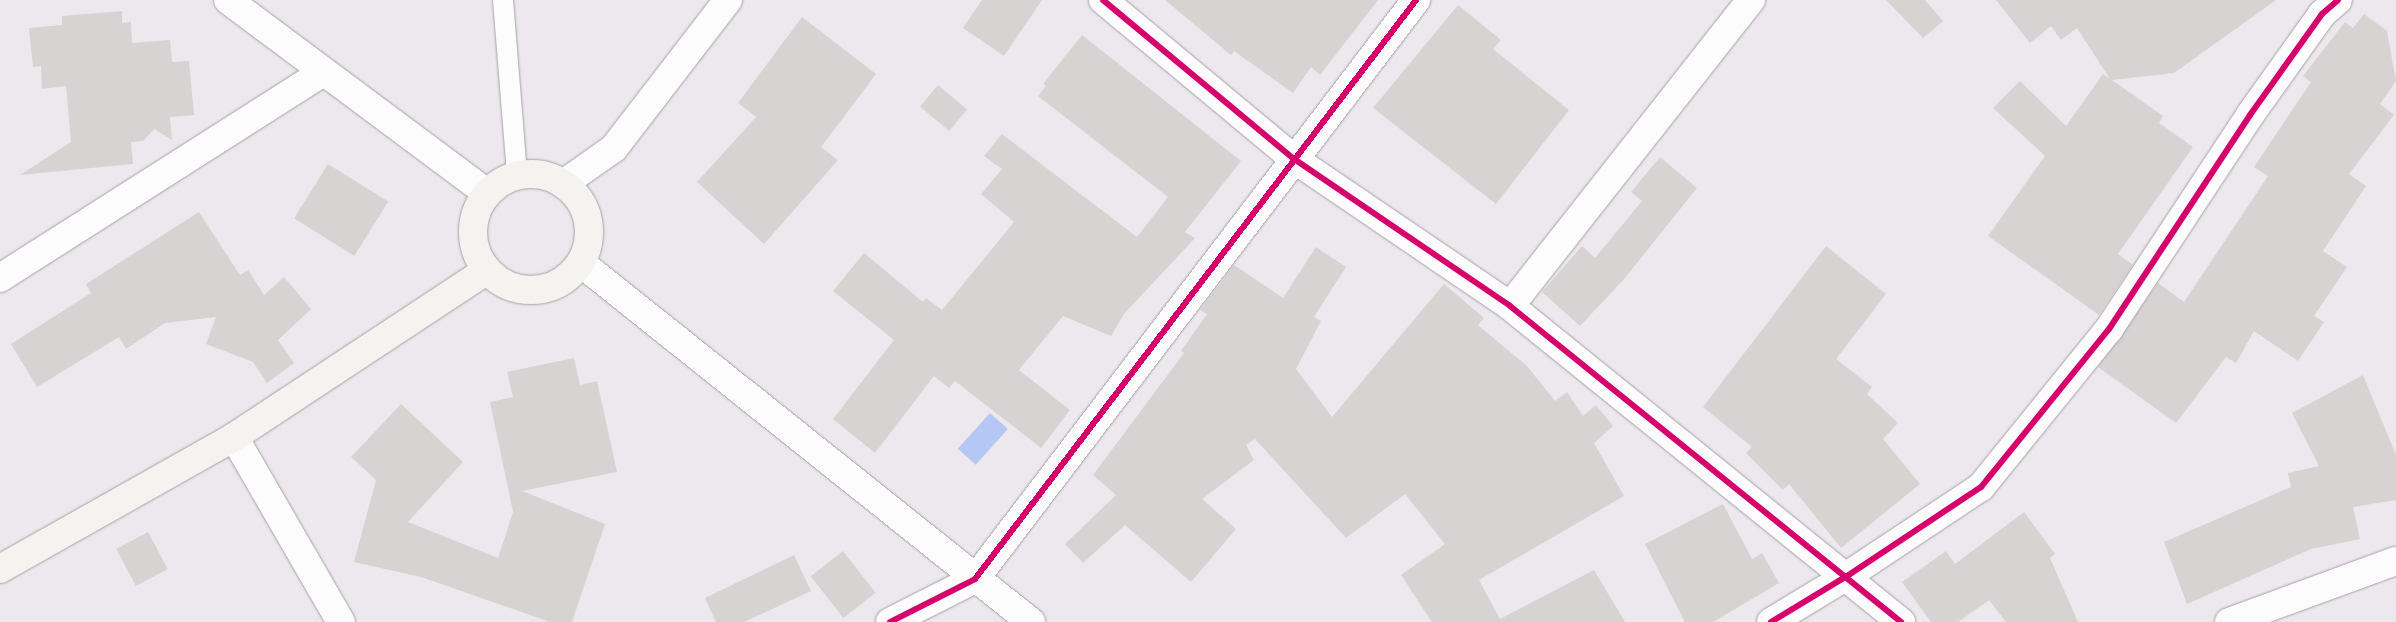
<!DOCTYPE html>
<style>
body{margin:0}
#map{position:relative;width:2396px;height:622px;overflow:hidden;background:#ede8ed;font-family:"Archivo Narrow",sans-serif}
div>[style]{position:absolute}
.water>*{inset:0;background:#b4c7f5;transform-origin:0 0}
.building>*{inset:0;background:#d7d3d3;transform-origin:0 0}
.roads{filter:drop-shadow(0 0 1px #a6a2a7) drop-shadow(0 0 1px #a6a2a7)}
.service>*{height:20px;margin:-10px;padding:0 10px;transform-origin:10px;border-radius:10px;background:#fcfcfc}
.minor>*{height:28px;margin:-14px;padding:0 14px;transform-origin:14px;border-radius:14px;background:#fcfcfc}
.tertiary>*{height:28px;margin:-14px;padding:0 14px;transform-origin:14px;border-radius:14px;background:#fcfcfc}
.secondary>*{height:28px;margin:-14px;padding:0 14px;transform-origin:14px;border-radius:14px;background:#f5f3f0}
.secondary>.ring{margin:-14px;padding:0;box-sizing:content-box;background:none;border:28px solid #f5f3f0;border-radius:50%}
.cycleway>*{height:6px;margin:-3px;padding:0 3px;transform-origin:3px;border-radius:3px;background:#d6006c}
span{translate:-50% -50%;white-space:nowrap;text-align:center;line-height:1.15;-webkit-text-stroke:4px #fcf2fd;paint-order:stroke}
</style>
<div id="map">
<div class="water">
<i style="left:990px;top:413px;width:24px;height:48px;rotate:42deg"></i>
</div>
<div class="building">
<i style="clip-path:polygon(982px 0,1042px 0,1004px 56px,963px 28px)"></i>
<i style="clip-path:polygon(1165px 0,1378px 0,1320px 75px,1311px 67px,1293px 93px,1234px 51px,1231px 55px)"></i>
<i style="clip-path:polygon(1886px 0,1925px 0,1943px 21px,1923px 38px)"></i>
<i style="clip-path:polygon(1996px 0,2276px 0,2174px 73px,2112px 80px,2163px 116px,2159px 123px,2193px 147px,2118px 254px,2133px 265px,2099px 315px,1988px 236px,2045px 156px,1993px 108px,2020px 81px,2066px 126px,2103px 74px,2110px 79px,2077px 28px,2061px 40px,2051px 26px,2030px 43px)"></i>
<i style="clip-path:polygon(1458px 5px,1501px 40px,1493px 49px,1569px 110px,1496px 204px,1373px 108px)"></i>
<i style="clip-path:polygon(122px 11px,122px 23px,131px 22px,132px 43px,170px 40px,172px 62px,189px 61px,194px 115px,170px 117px,172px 140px,154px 129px,143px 141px,131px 142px,133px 164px,20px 175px,71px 142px,66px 86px,42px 89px,41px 66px,33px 67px,29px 28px,62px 25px,62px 16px)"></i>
<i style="clip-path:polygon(2364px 14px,2387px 31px,2396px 81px,2380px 104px,2394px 115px,2349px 174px,2366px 186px,2323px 251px,2347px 267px,2314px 316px,2324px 322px,2298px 361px,2254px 331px,2236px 363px,2226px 357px,2176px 423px,2098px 367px,2158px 283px,2184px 302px,2268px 176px,2254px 167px,2311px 82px,2303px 76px,2345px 22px,2353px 28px)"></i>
<i style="clip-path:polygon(802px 17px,876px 74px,821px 147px,838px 160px,764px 244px,697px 182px,756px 117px,738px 103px)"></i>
<i style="clip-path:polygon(1082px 35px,1241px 161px,1185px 232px,1195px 238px,1124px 314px,1111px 336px,1063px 316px,1019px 370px,1070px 410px,1041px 448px,955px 381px,949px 388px,934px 376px,875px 453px,833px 419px,894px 340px,833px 291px,864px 253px,923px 302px,926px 298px,942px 310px,1014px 222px,981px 194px,1002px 169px,984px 156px,1002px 134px,1137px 237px,1168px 197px,1038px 96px,1046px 86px,1043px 84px)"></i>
<i style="left:938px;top:85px;width:38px;height:28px;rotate:40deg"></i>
<i style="clip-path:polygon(1660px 157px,1697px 188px,1625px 278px,1580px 326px,1542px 292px,1582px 246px,1595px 258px,1642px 201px,1631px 192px)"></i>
<i style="left:328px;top:164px;width:71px;height:64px;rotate:32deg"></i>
<i style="clip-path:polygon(199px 212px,240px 275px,248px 270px,264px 295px,284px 277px,311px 309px,278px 340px,294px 363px,267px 383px,253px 362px,206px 344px,216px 317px,165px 323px,126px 349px,119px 337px,37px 387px,11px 344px,91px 293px,86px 284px)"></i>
<i style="clip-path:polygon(1826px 246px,1886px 294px,1836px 359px,1872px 387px,1867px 394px,1898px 423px,1883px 439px,1920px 484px,1841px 548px,1789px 484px,1783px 490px,1746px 453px,1752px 447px,1703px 407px)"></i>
<i style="clip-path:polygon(1316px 247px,1346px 267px,1314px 317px,1321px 321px,1296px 369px,1332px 417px,1444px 284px,1484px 318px,1478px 325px,1527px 366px,1555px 401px,1567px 392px,1583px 416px,1596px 405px,1613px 426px,1594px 443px,1624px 496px,1479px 580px,1500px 619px,1594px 570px,1625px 622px,1432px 622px,1401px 575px,1445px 544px,1405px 494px,1346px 538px,1255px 439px,1246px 445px,1254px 460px,1202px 499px,1236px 529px,1191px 582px,1125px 525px,1083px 563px,1065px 544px,1116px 495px,1093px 475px,1184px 353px,1181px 351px,1207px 314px,1200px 310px,1234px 265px,1283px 298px)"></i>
<i style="clip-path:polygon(574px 358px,580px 385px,597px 381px,617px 472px,522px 491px,605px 524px,572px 622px,550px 622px,421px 577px,354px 562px,376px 480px,351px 457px,401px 404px,463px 462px,408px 522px,498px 558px,513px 512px,490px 402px,513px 397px,507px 372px)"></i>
<i style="clip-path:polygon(2363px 375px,2396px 455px,2396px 500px,2353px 507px,2360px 539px,2311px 549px,2187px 604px,2164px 542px,2291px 487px,2288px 473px,2319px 466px,2292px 413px)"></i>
<i style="clip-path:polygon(1723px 504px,1752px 559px,1762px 553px,1779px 583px,1713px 622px,1685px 622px,1645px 544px)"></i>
<i style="clip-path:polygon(2024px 512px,2055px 554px,2050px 558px,2078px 622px,2006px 622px,1989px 600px,1958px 622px,1931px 622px,1902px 582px,1946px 551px,1955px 564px)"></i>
<i style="left:148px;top:532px;width:42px;height:36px;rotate:62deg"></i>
<i style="left:843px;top:551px;width:53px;height:41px;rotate:52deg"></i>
<i style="clip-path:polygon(794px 555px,811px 591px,744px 622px,716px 622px,705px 598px)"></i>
</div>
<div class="roads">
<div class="service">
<i style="left:503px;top:0;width:176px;rotate:85.4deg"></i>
</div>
<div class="minor">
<i style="left:228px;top:0;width:323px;rotate:36.7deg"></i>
<i style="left:1103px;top:0;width:249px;rotate:39.8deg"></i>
<i style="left:1294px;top:159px;width:261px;rotate:34.2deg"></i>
<i style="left:1510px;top:306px;width:503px;rotate:38.94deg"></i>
<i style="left:0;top:278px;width:383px;rotate:-32.5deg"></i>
<i style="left:1510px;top:306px;width:390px;rotate:-51.8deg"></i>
<i style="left:234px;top:437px;width:214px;rotate:60deg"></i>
<i style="left:890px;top:622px;width:95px;rotate:-26.8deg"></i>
<i style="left:975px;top:579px;width:728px;rotate:-52.7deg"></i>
<i style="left:2229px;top:622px;width:178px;rotate:-20.1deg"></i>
</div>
<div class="tertiary">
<i style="left:563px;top:184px;width:62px;rotate:-35.2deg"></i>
<i style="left:614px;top:148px;width:187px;rotate:-52.4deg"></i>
<i style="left:581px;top:263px;width:576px;rotate:38.58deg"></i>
<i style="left:1771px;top:622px;width:89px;rotate:-31.2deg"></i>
<i style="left:1847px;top:576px;width:161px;rotate:-33.6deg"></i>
<i style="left:1981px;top:487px;width:203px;rotate:-51deg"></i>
<i style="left:2109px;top:329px;width:256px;rotate:-56.6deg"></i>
<i style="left:2250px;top:115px;width:124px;rotate:-54.5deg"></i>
<i style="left:2322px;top:14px;width:21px;rotate:-41deg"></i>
</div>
<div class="secondary">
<i class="ring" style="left:473px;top:174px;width:88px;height:88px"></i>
<i style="left:0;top:569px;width:269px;rotate:-29.4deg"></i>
<i style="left:234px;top:437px;width:303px;rotate:-33.4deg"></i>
</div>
</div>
<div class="cycleway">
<i style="left:1103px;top:0;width:249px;rotate:39.8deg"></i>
<i style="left:1294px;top:159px;width:261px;rotate:34.2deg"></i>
<i style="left:1510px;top:306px;width:503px;rotate:38.94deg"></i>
<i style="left:890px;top:622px;width:95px;rotate:-26.8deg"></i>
<i style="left:975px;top:579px;width:728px;rotate:-52.7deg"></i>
<i style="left:1771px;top:622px;width:89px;rotate:-31.2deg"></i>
<i style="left:1847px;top:576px;width:161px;rotate:-33.6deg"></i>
<i style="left:1981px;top:487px;width:203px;rotate:-51deg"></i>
<i style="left:2109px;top:329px;width:256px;rotate:-56.6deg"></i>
<i style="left:2250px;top:115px;width:124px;rotate:-54.5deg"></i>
<i style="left:2322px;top:14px;width:21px;rotate:-41deg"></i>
</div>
</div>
